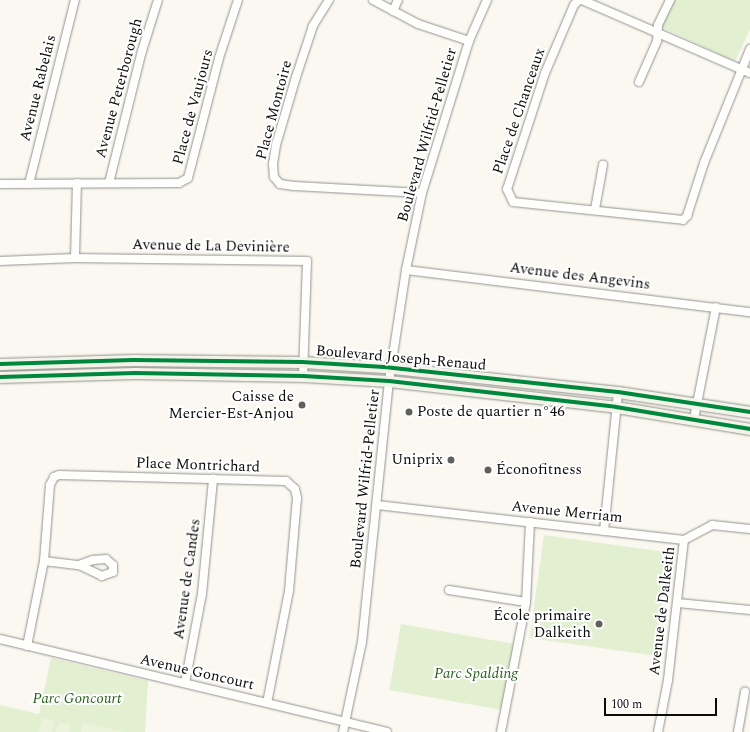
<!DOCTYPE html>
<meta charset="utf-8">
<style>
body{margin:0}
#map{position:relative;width:750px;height:732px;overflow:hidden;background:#faf8f0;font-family:Spectral,serif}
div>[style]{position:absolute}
.green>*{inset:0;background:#e2efd1;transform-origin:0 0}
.pitch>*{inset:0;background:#ecf3da}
.roads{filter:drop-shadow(0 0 1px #93928f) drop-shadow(0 0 1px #93928f)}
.street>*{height:8px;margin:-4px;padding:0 4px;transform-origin:4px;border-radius:4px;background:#fefefd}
.secondary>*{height:11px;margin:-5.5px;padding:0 5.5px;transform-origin:5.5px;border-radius:5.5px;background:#f4f3e9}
.cycleway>*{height:4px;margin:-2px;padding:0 2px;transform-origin:2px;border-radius:2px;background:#00873e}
.dots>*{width:11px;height:11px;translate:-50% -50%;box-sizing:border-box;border:2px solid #fff;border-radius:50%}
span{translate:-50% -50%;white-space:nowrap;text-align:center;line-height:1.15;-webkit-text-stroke:4px #fff;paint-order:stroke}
.street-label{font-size:15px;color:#0c0c0c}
.poi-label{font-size:15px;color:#0c0c0c}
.right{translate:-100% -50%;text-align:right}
.left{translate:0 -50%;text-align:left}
.park-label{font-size:15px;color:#2b611f;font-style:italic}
.scale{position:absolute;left:604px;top:698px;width:113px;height:18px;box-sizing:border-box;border:2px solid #0c0c0c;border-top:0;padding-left:5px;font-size:12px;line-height:14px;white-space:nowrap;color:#0c0c0c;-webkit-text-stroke:3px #fff;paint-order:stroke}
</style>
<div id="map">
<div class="green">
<i style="clip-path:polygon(674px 0,750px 0,750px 30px,735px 61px,661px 27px)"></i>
<i style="left:544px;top:535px;width:126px;height:104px;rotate:8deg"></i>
<i style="left:401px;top:624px;width:119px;height:67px;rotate:10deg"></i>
<i style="clip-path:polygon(51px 658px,148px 681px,145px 732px,0 732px,0 705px,39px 714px)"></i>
</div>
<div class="pitch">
<i style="clip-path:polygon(43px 718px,54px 721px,52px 732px,39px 732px)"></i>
<i style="clip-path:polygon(59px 722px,71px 724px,69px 732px,56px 732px)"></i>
<i style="clip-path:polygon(83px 722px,123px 732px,81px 732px)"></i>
</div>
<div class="roads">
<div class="street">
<i style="left:329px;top:0;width:31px;rotate:122deg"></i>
<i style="left:313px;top:26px;width:54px;rotate:108.4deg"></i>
<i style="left:296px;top:77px;width:71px;rotate:106.4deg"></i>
<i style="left:276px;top:145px;width:19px;rotate:99deg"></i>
<i style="left:273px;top:164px;width:13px;rotate:86deg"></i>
<i style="left:274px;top:177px;width:9px;rotate:49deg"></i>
<i style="left:280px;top:184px;width:14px;rotate:8deg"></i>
<i style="left:294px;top:186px;width:128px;rotate:3.1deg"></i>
<i style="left:373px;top:0;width:51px;rotate:28.1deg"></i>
<i style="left:418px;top:24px;width:54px;rotate:18.4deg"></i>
<i style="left:579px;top:0;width:7px;rotate:135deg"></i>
<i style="left:574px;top:5px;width:74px;rotate:113.1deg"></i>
<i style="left:545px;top:73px;width:122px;rotate:108.1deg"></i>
<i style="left:507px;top:189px;width:14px;rotate:65deg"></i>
<i style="left:513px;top:202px;width:171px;rotate:6deg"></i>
<i style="left:683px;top:220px;width:6px;rotate:-45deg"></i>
<i style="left:687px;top:216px;width:56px;rotate:-72.2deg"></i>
<i style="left:704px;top:163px;width:123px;rotate:-68deg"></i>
<i style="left:582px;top:0;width:183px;rotate:23.5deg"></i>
<i style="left:393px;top:11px;width:12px;rotate:-66deg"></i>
<i style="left:639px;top:82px;width:45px;rotate:-66.3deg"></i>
<i style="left:657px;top:41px;width:16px;rotate:-86deg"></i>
<i style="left:658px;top:25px;width:28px;rotate:-64deg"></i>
<i style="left:109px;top:183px;width:136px;rotate:-76deg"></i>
<i style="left:142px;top:51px;width:53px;rotate:-72.6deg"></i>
<i style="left:0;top:184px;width:179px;rotate:-0.3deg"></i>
<i style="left:179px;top:183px;width:10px;rotate:-29deg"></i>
<i style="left:188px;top:178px;width:124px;rotate:-75.5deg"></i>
<i style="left:219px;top:58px;width:61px;rotate:-71.9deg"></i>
<i style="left:29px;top:184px;width:190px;rotate:-76deg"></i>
<i style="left:595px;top:209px;width:45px;rotate:-79.7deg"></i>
<i style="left:75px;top:258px;width:75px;rotate:-88.5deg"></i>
<i style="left:0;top:261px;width:75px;rotate:-2.3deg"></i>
<i style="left:75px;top:258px;width:232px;rotate:0.7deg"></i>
<i style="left:307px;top:261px;width:115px;rotate:92deg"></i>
<i style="left:406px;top:270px;width:347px;rotate:7deg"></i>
<i style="left:694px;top:419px;width:114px;rotate:-78.9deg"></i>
<i style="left:377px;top:505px;width:309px;rotate:6.5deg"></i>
<i style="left:684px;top:540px;width:32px;rotate:-28deg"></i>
<i style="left:712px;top:525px;width:38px;rotate:6deg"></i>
<i style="left:604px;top:531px;width:140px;rotate:-84.2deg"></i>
<i style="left:44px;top:561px;width:35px;rotate:7deg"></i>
<i style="left:79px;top:565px;width:15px;rotate:-20deg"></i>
<i style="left:93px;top:560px;width:13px;rotate:-4deg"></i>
<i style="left:106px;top:559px;width:9px;rotate:41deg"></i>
<i style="left:113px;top:565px;width:7px;rotate:90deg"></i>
<i style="left:113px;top:572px;width:12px;rotate:160deg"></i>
<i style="left:102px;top:576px;width:25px;rotate:-154deg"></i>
<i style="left:449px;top:590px;width:78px;rotate:8.9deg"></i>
<i style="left:678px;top:603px;width:72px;rotate:5.6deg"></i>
<i style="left:0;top:639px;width:398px;rotate:13.5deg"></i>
<i style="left:27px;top:646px;width:87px;rotate:-78.7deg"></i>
<i style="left:44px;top:561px;width:76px;rotate:-85.5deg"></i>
<i style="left:50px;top:485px;width:9px;rotate:-63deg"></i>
<i style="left:54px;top:477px;width:5px;rotate:-22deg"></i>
<i style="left:59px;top:475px;width:227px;rotate:1.5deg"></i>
<i style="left:286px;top:481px;width:12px;rotate:42deg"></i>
<i style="left:295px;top:489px;width:9px;rotate:77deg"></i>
<i style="left:297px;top:498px;width:93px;rotate:94.9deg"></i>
<i style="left:289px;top:591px;width:114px;rotate:101.1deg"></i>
<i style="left:185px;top:683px;width:91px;rotate:-79.2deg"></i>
<i style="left:202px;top:594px;width:116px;rotate:-84.5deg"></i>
<i style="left:343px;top:732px;width:92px;rotate:-78.1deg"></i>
<i style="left:362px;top:642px;width:262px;rotate:-84.1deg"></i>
<i style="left:389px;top:381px;width:112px;rotate:-81.3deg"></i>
<i style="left:406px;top:270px;width:79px;rotate:-78.3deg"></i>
<i style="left:422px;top:193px;width:159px;rotate:-72.8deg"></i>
<i style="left:469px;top:41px;width:45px;rotate:-66.3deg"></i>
<i style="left:501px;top:732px;width:132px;rotate:-79.1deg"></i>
<i style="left:526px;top:602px;width:80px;rotate:-87.1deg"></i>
<i style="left:658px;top:732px;width:53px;rotate:-79.1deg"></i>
<i style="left:668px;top:680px;width:141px;rotate:-83.5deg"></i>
<i style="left:738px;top:732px;width:41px;rotate:-80.1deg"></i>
</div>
<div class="secondary">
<i style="left:0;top:364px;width:133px;rotate:-1.7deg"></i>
<i style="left:133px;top:360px;width:169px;rotate:0.7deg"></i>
<i style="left:302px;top:362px;width:82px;rotate:3.5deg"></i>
<i style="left:384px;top:367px;width:235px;rotate:6.1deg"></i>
<i style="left:618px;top:392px;width:134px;rotate:8.6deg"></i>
<i style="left:0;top:377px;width:135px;rotate:-1.7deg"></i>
<i style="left:135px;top:373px;width:168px;rotate:1deg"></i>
<i style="left:303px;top:376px;width:86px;rotate:3.3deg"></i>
<i style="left:389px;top:381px;width:228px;rotate:6.5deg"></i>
<i style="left:616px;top:407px;width:136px;rotate:9.3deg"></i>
</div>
</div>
<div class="cycleway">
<i style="left:0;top:364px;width:133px;rotate:-1.7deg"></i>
<i style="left:133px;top:360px;width:169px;rotate:0.7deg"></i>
<i style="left:302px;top:362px;width:82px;rotate:3.5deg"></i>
<i style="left:384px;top:367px;width:235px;rotate:6.1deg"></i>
<i style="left:618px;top:392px;width:134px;rotate:8.6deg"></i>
<i style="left:0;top:377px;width:135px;rotate:-1.7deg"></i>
<i style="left:135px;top:373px;width:168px;rotate:1deg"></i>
<i style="left:303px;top:376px;width:86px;rotate:3.3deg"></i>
<i style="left:389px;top:381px;width:228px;rotate:6.5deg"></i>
<i style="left:616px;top:407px;width:136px;rotate:9.3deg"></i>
</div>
<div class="dots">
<i style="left:302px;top:405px;background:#5f5f5c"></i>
<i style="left:409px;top:412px;background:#5f5f5c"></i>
<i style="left:451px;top:460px;background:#5f5f5c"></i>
<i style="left:488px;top:470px;background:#5f5f5c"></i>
<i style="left:599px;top:624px;background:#5f5f5c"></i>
</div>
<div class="street-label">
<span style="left:38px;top:88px;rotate:-76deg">Avenue Rabelais</span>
<span style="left:119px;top:88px;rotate:-75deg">Avenue Peterborough</span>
<span style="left:193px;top:107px;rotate:-75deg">Place de Vaujours</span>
<span style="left:274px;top:110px;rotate:-75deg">Place Montoire</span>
<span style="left:519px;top:111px;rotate:-71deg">Place de Chanceaux</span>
<span style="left:427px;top:135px;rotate:-74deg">Boulevard Wilfrid-Pelletier</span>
<span style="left:211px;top:246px;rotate:1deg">Avenue de La Devinière</span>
<span style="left:580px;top:276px;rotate:7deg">Avenue des Angevins</span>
<span style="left:401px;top:358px;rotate:5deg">Boulevard Joseph-Renaud</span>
<span style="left:198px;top:465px;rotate:2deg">Place Montrichard</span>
<span style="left:365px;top:479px;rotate:-84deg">Boulevard Wilfrid-Pelletier</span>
<span style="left:567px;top:512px;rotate:6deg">Avenue Merriam</span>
<span style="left:187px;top:579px;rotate:-82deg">Avenue de Candes</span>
<span style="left:662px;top:611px;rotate:-83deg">Avenue de Dalkeith</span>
<span style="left:197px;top:672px;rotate:13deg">Avenue Goncourt</span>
</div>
<div class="poi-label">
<span class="right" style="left:294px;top:405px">Caisse de<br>Mercier-Est-Anjou</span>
<span class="left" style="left:417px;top:412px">Poste de quartier n°46</span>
<span class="right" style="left:443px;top:460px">Uniprix</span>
<span class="left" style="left:496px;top:470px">Éconofitness</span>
<span class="right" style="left:591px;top:624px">École primaire<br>Dalkeith</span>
</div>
<div class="park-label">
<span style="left:476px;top:674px">Parc Spalding</span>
<span style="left:77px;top:699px">Parc Goncourt</span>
</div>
<div class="scale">100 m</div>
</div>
